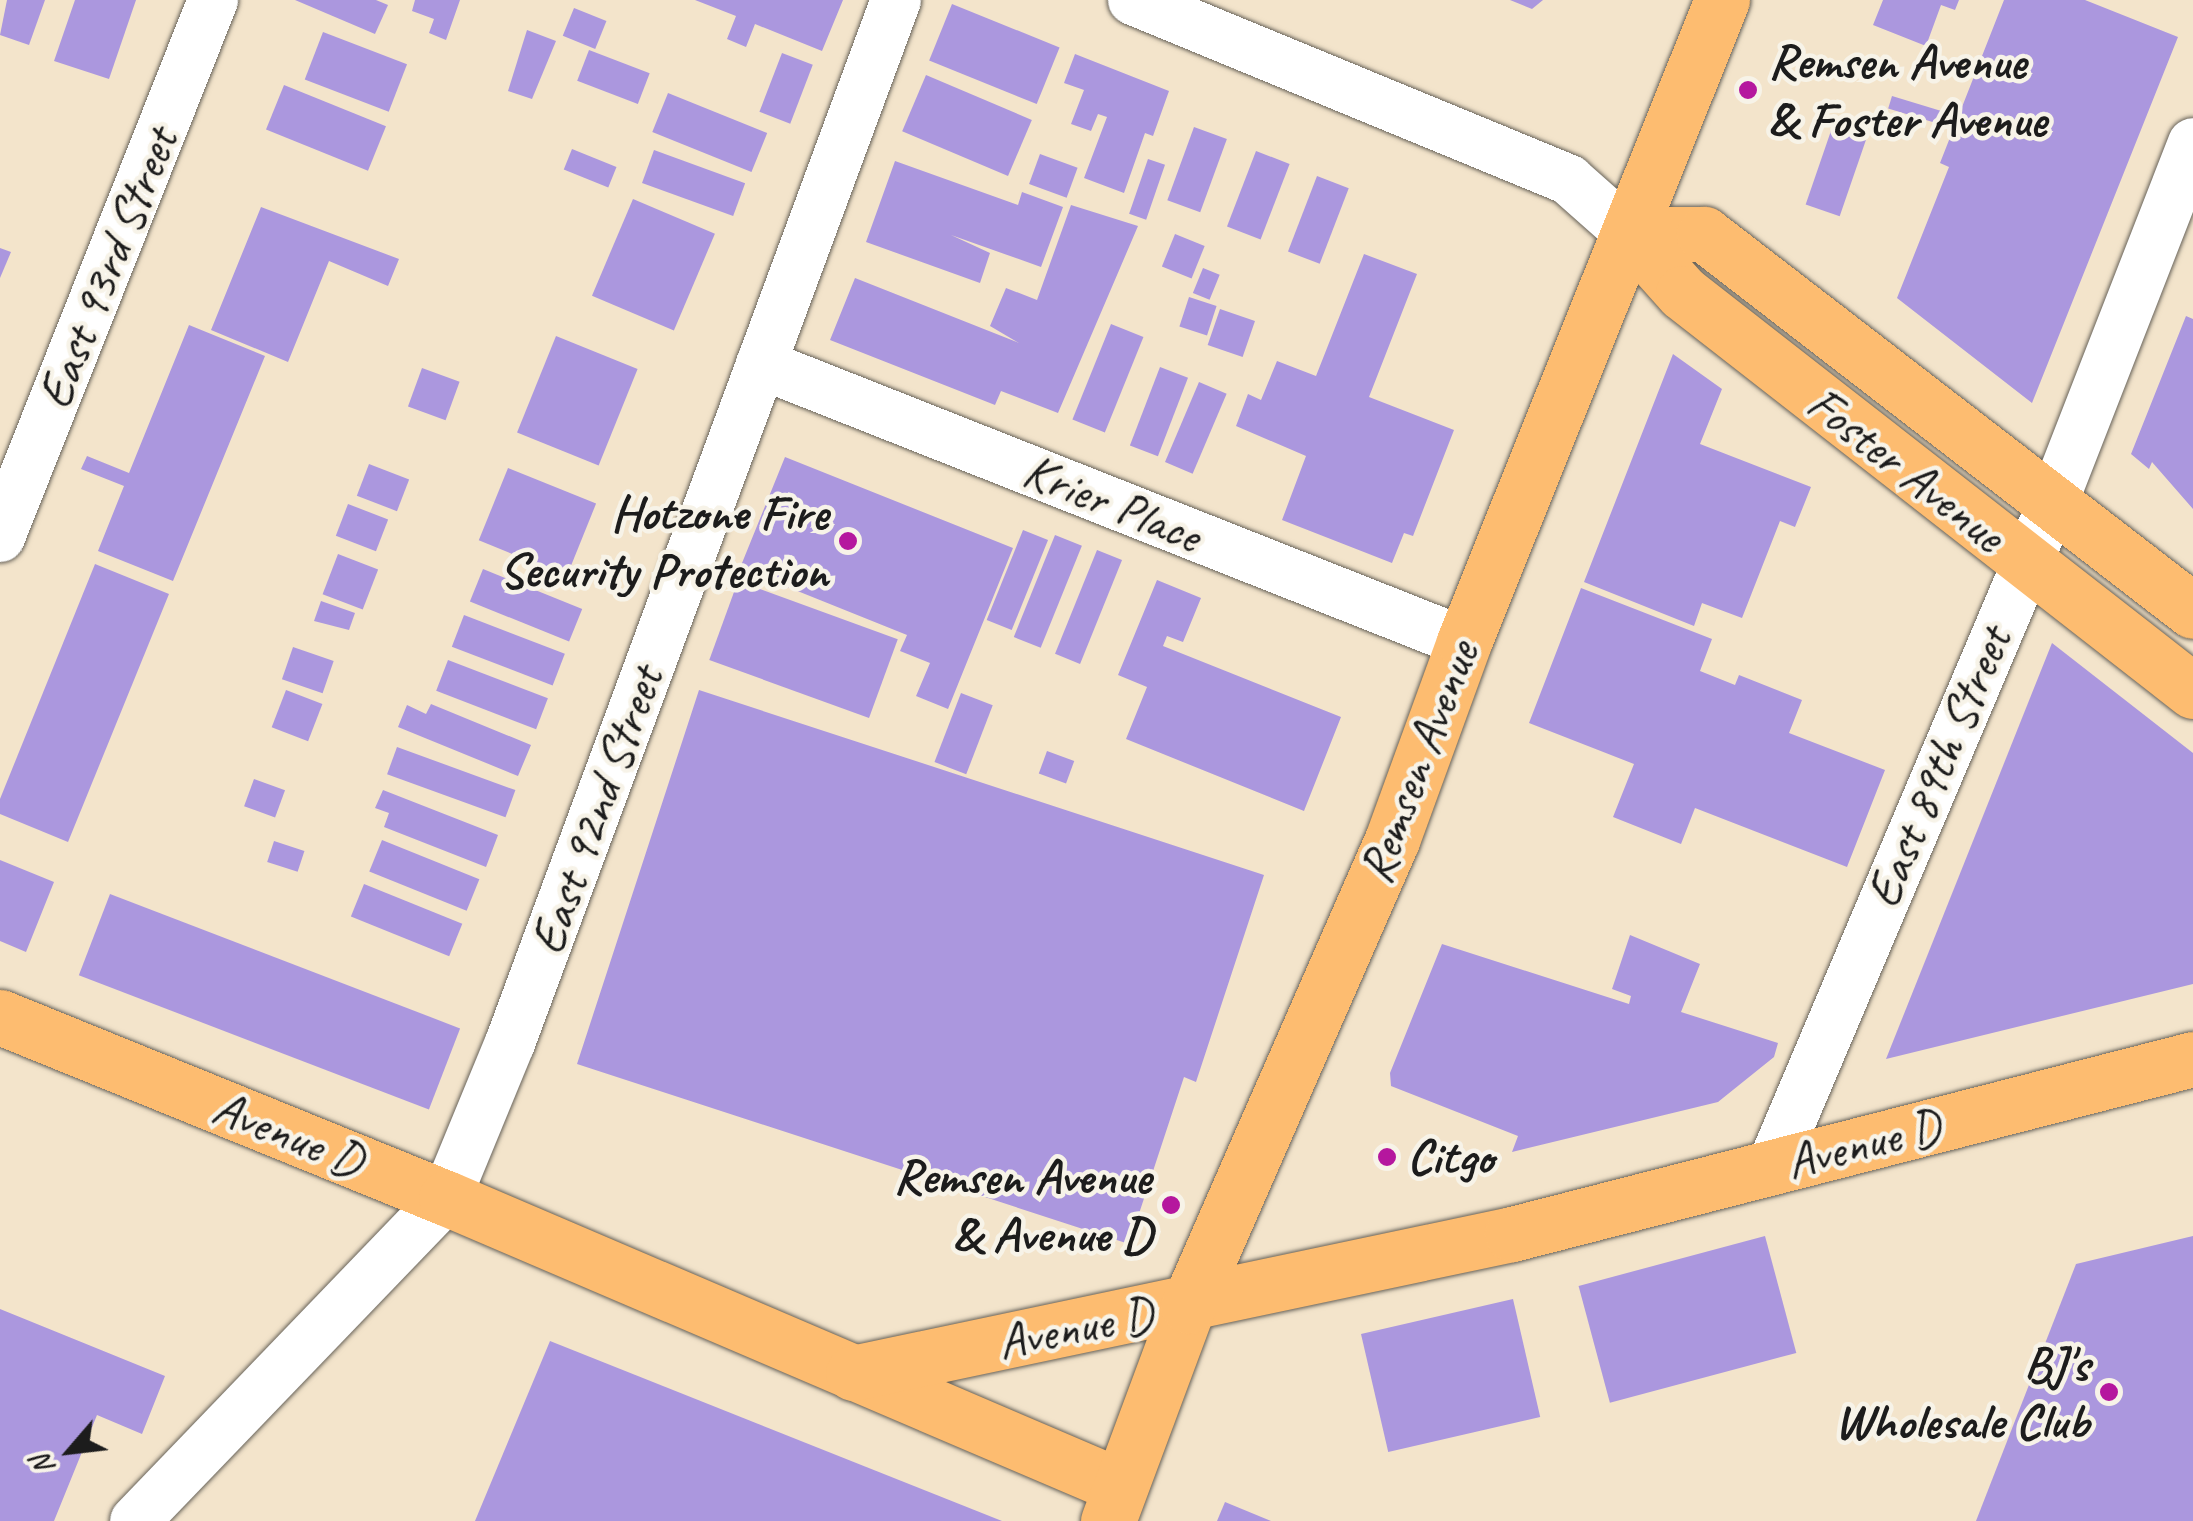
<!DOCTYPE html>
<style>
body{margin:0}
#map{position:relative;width:2193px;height:1521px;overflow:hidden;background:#f3e4cb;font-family:Caveat,sans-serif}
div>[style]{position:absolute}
.building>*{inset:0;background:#ab97de;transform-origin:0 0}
.roads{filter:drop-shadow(0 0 2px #676259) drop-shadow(0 0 2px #676259)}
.minor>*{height:50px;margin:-25px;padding:0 25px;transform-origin:25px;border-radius:25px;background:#fff}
.major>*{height:55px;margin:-27.5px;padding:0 27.5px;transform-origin:27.5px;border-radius:27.5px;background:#fdbc70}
.dots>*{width:28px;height:28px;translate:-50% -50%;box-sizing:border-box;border:5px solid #f7f3e8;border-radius:50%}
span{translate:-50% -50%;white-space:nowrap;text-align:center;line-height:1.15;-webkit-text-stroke:9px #f7f3e8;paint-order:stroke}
.poi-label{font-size:50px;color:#1c1c1c;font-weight:700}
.left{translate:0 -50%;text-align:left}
.right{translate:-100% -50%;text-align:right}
.street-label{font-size:50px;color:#1c1c1c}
.north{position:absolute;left:20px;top:1401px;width:100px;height:100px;-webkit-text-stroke:8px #f7f3e8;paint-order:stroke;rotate:242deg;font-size:28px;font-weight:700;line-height:40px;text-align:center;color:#1c1c1c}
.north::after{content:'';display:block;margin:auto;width:35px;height:45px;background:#1c1c1c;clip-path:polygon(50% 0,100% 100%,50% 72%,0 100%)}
</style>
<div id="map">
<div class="building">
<i style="clip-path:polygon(7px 0,45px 0,29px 45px,0 35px)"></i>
<i style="clip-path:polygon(75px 0,136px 0,109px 79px,54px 61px)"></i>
<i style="clip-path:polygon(295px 0,376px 0,388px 5px,375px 34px)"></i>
<i style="clip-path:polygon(415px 0,460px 0,446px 40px,429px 33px,434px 19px,412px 11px)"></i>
<i style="clip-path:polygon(695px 0,843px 0,822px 51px,755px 24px,746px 47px,727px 39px,736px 16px)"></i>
<i style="clip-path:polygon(1510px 0,1543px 0,1532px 9px)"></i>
<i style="clip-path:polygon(1883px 0,1959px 0,1955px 10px,1941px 5px,1926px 46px,1873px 25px)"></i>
<i style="clip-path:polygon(2004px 0,2085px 0,2178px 37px,2032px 403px,1897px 298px,1949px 167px,1940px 163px)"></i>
<i style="left:952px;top:4px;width:116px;height:61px;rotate:22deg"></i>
<i style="left:574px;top:8px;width:35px;height:30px;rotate:22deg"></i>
<i style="clip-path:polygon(527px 30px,556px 41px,532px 99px,508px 91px)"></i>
<i style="left:323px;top:32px;width:90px;height:51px;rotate:21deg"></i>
<i style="left:589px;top:50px;width:65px;height:33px;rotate:21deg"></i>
<i style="left:782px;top:53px;width:33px;height:63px;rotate:21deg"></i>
<i style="clip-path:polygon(1075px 54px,1169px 91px,1153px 136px,1145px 133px,1124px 193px,1084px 178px,1107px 117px,1098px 114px,1091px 131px,1071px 124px,1084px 90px,1064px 83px)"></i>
<i style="left:926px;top:75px;width:115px;height:61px;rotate:23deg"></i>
<i style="left:284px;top:85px;width:110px;height:48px;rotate:22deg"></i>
<i style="left:668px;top:93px;width:107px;height:42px;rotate:22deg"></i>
<i style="left:1892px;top:96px;width:67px;height:13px;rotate:17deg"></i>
<i style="left:1833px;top:125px;width:36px;height:84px;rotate:19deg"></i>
<i style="left:1194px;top:127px;width:35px;height:78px;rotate:20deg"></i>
<i style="left:572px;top:149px;width:48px;height:22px;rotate:22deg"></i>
<i style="left:654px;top:150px;width:97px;height:35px;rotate:20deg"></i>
<i style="left:1256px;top:151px;width:36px;height:81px;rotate:21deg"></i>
<i style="left:1040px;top:154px;width:40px;height:32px;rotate:20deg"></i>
<i style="left:1148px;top:159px;width:18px;height:58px;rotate:19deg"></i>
<i style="clip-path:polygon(895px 161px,1018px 205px,1022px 192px,1063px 207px,1041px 267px,951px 235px,990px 253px,980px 283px,866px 242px)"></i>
<i style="left:1317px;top:176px;width:34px;height:81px;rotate:21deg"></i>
<i style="left:633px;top:199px;width:89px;height:105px;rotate:23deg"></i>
<i style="clip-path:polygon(1071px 205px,1138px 226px,1058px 413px,1001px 391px,995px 405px,830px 340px,855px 278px,1019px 343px,990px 326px,1006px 288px,1037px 300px)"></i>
<i style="clip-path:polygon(261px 207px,399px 259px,388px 286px,329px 261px,288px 362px,211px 330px)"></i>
<i style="left:1175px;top:234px;width:32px;height:35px;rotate:22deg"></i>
<i style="clip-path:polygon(0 248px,11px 252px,0 278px)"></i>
<i style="clip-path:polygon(1364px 254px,1417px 274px,1369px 397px,1454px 430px,1413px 536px,1404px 533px,1392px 563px,1282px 520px,1306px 456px,1236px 426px,1248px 394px,1261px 400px,1277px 361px,1316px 376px)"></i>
<i style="left:1203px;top:268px;width:18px;height:27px;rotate:22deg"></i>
<i style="left:1189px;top:297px;width:29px;height:31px;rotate:18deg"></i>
<i style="left:1220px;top:309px;width:37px;height:38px;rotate:19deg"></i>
<i style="clip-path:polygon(2186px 316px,2193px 319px,2193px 509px,2152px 462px,2149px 469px,2131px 454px)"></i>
<i style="left:1111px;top:324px;width:35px;height:103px;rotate:22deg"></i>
<i style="clip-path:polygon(189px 325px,265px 356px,173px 581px,98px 551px,124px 486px,81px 469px,87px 456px,129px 473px)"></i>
<i style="left:556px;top:336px;width:88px;height:104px;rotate:22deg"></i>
<i style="clip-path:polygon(1673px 354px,1722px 389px,1700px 444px,1811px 487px,1795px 527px,1780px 521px,1742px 618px,1702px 603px,1694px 626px,1584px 582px)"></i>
<i style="left:1160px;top:367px;width:30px;height:84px;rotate:21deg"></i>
<i style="left:422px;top:368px;width:40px;height:41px;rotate:20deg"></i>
<i style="left:1199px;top:382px;width:30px;height:87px;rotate:23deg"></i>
<i style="clip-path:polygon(785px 457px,1013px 548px,948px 709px,916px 696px,930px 663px,900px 651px,907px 635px,740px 568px)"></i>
<i style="left:369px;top:464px;width:43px;height:34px;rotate:21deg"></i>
<i style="left:508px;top:468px;width:95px;height:78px;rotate:22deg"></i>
<i style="left:348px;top:504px;width:43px;height:34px;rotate:21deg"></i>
<i style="left:1023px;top:530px;width:27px;height:97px;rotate:22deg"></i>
<i style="left:1055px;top:535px;width:29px;height:110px;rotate:22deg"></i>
<i style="left:1097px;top:550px;width:27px;height:112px;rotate:22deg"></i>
<i style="left:338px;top:554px;width:43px;height:43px;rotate:21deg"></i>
<i style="clip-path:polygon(95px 564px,169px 594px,68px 842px,0 814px,0 799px)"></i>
<i style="left:483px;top:569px;width:107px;height:35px;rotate:22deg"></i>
<i style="clip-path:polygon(1157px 580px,1201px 598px,1183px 642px,1167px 636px,1163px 646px,1341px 717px,1304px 811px,1126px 739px,1147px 687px,1118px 675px)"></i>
<i style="left:738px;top:581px;width:170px;height:84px;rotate:20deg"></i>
<i style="clip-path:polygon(1581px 588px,1712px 639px,1700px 671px,1735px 685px,1739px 675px,1802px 700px,1789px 733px,1885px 770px,1847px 867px,1695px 808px,1681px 844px,1613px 817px,1634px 764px,1529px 723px)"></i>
<i style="clip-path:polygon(321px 601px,355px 613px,349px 630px,314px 621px)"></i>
<i style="left:464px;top:615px;width:108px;height:34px;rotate:21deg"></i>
<i style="clip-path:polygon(2052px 643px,2193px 753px,2193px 984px,1886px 1059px)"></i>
<i style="left:293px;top:647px;width:43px;height:34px;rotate:19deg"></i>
<i style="left:448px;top:660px;width:107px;height:33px;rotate:21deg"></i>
<i style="left:286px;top:690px;width:39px;height:40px;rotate:21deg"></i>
<i style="clip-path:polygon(699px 690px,1264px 875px,1196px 1082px,1184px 1077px,1129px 1244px,577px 1064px)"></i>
<i style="left:961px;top:693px;width:34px;height:74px;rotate:21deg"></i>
<i style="clip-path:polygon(431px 704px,531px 745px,518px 776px,398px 727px,407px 705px,426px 714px)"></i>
<i style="left:397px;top:747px;width:126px;height:29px;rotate:20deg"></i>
<i style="left:1047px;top:751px;width:29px;height:24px;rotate:20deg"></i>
<i style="left:254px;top:779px;width:33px;height:29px;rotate:20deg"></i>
<i style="clip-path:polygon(383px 790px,498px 835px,486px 867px,384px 827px,389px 813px,375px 808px)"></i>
<i style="left:382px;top:840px;width:105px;height:34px;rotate:22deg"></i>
<i style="left:274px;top:841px;width:32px;height:22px;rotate:18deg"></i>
<i style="clip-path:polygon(0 860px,54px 882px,26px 952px,0 941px)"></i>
<i style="left:364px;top:884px;width:106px;height:35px;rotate:22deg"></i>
<i style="left:110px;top:894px;width:375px;height:87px;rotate:21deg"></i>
<i style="clip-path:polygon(1630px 935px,1700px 964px,1681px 1012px,1778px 1043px,1774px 1057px,1718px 1102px,1512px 1152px,1518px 1136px,1391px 1086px,1390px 1073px,1442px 944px,1629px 1004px,1631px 996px,1612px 989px)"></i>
<i style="left:1765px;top:1236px;width:121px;height:193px;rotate:75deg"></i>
<i style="clip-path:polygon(2193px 1236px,2193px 1521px,1976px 1521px,2076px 1264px)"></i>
<i style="left:1513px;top:1299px;width:121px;height:156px;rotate:77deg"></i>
<i style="clip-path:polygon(0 1309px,165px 1376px,142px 1434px,97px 1415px,54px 1521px,0 1521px)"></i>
<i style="clip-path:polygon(550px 1341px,1002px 1521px,475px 1521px)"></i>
<i style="clip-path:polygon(1225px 1502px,1271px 1521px,1217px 1521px)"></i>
</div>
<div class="roads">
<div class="minor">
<i style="left:1133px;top:0;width:472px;rotate:22.4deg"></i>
<i style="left:1569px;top:180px;width:81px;rotate:41.5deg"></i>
<i style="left:761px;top:364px;width:756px;rotate:21.58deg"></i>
<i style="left:0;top:537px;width:578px;rotate:-68.36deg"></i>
<i style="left:1771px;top:1168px;width:723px;rotate:-67.05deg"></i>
<i style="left:2053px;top:502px;width:385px;rotate:-68.7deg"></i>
<i style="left:135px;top:1521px;width:448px;rotate:-46.1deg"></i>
<i style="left:446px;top:1198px;width:168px;rotate:-67.6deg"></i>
<i style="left:510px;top:1043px;width:1112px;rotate:-69.69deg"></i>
</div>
<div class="major">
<i style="left:1630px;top:234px;width:79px;rotate:48.1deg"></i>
<i style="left:1683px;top:293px;width:647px;rotate:37.97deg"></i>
<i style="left:1630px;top:234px;width:74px"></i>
<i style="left:1704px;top:234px;width:617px;rotate:37.63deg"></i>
<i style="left:0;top:1017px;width:481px;rotate:22.1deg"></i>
<i style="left:446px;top:1198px;width:733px;rotate:23.14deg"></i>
<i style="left:853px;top:1373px;width:673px;rotate:-11.91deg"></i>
<i style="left:1512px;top:1234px;width:703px;rotate:-14.41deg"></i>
<i style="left:1108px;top:1521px;width:229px;rotate:-69.6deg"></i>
<i style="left:1188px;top:1306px;width:509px;rotate:-66.36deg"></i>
<i style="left:1392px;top:840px;width:211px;rotate:-70deg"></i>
<i style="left:1464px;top:642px;width:692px;rotate:-68.11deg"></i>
</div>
</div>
<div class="dots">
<i style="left:1748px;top:90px;background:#b5179e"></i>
<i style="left:848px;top:541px;background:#b5179e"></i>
<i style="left:1387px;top:1157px;background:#b5179e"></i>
<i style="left:1171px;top:1205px;background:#b5179e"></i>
<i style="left:2109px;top:1392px;background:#b5179e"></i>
</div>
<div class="poi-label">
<span class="left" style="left:1768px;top:90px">Remsen Avenue<br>&amp; Foster Avenue</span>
<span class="right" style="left:828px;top:541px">Hotzone Fire<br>Security Protection</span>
<span class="left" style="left:1407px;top:1157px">Citgo</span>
<span class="right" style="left:1151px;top:1205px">Remsen Avenue<br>&amp; Avenue D</span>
<span class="right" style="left:2089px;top:1392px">BJ's<br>Wholesale Club</span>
</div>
<div class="street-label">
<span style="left:107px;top:268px;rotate:-68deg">East 93rd Street</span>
<span style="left:1906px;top:469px;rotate:38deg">Foster Avenue</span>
<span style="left:1112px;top:503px;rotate:22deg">Krier Place</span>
<span style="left:1418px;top:762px;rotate:-69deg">Remsen Avenue</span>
<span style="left:1938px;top:767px;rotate:-67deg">East 89th Street</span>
<span style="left:596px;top:810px;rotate:-70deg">East 92nd Street</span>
<span style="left:288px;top:1134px;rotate:22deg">Avenue D</span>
<span style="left:1863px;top:1144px;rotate:-14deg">Avenue D</span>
<span style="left:1075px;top:1328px;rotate:-11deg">Avenue D</span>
</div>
<div class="north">N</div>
</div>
